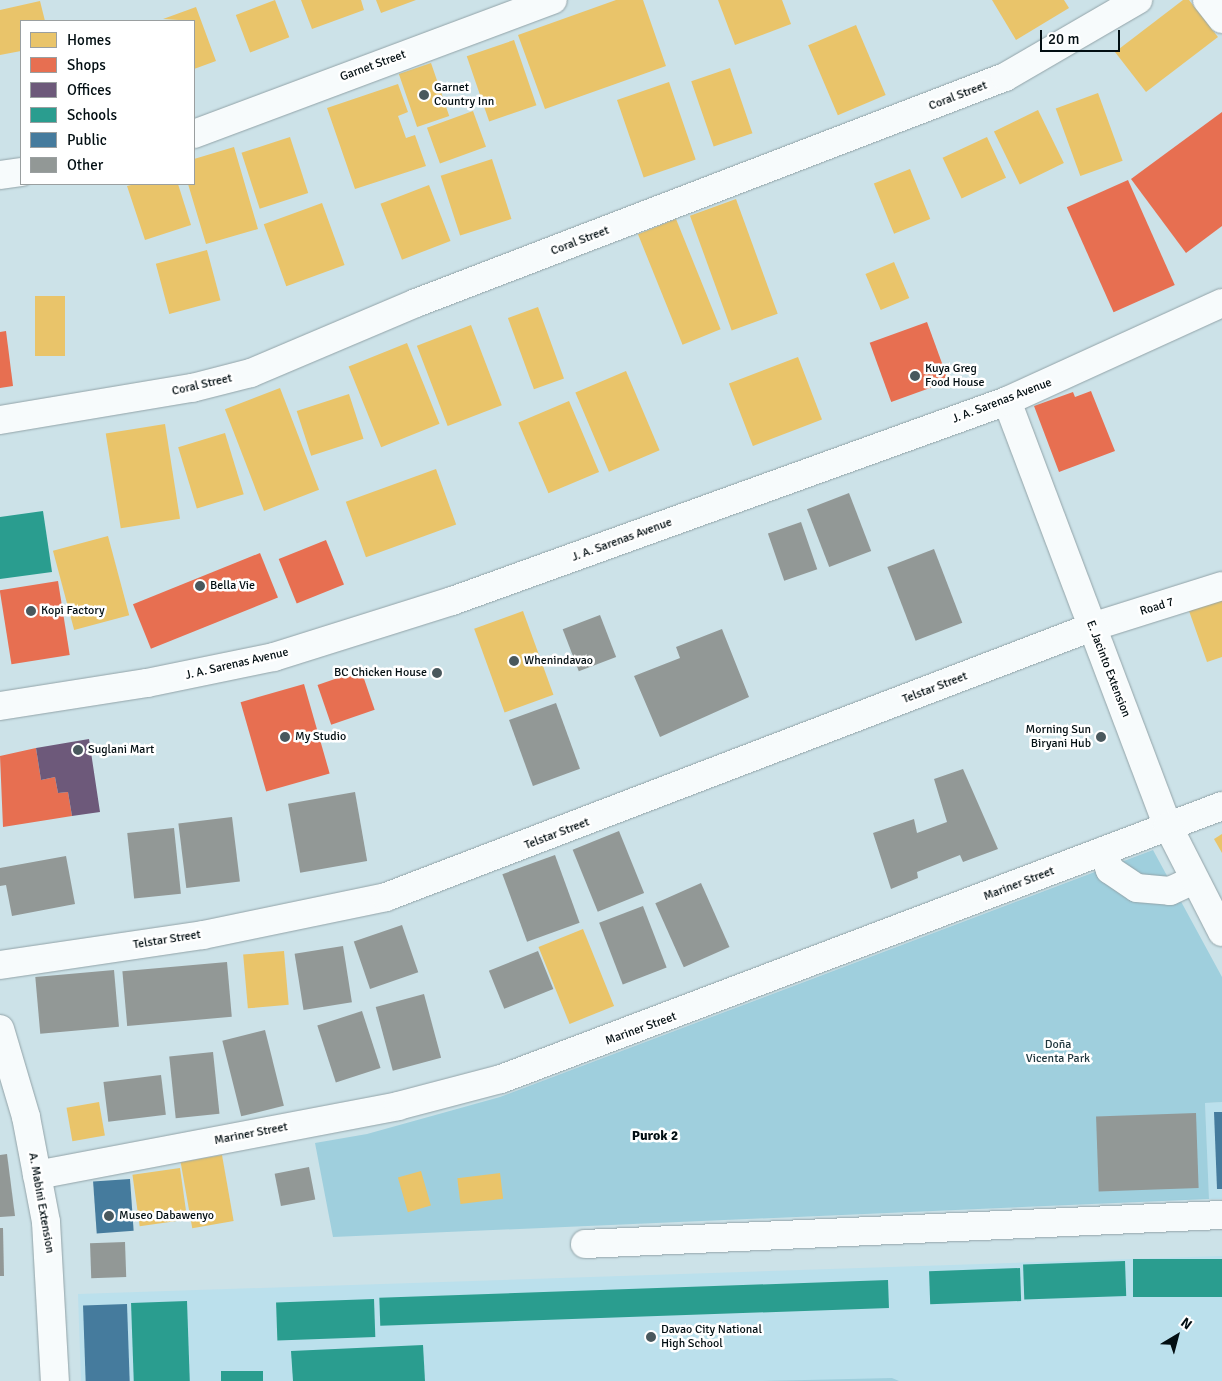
<!DOCTYPE html>
<meta charset="utf-8">
<style>
body{margin:0}
#map{position:relative;width:1222px;height:1381px;overflow:hidden;background:#cce2e8;font-family:Signika,sans-serif}
div>[style]{position:absolute}
.built>*{inset:0;background:#bbe0ec}
.green>*{inset:0;background:#9fcfdd}
.homes>*{inset:0;background:#e9c46a;transform-origin:0 0}
.shops>*{inset:0;background:#e76f51;transform-origin:0 0}
.offices>*{inset:0;background:#6d597a}
.schools>*{inset:0;background:#2a9d8f;transform-origin:0 0}
.public>*{inset:0;background:#457b9d;transform-origin:0 0}
.building>*{inset:0;background:#929896;transform-origin:0 0}
.roads{filter:drop-shadow(0 0 1px #92a3a8) drop-shadow(0 0 1px #92a3a8)}
.minor>*{height:28px;margin:-14px;padding:0 14px;transform-origin:14px;border-radius:14px;background:#f7fbfc}
.major>*{height:28px;margin:-14px;padding:0 14px;transform-origin:14px;border-radius:14px;background:#f7fbfc}
.dots>*{width:14px;height:14px;translate:-50% -50%;box-sizing:border-box;border:2px solid #fff;border-radius:50%}
span{translate:-50% -50%;white-space:nowrap;text-align:center;line-height:1.15;-webkit-text-stroke:5px #fff;paint-order:stroke}
.street-label{font-size:12px;color:#020e12}
.poi-label{font-size:12px;color:#020e12}
.left{translate:0 -50%;text-align:left}
.right{translate:-100% -50%;text-align:right}
.park-label{font-size:12px;color:#20373e}
.neighbourhood-label{font-size:14px;color:#020e12;font-weight:700}
.legend{position:absolute;left:20px;top:20px;width:175px;height:165px;box-sizing:border-box;background:#fff;border:1px solid #9a9fa0;margin:0;padding:6px 9px;list-style:none;font-size:15px;color:#020e12}
.legend li{display:flex;align-items:center;gap:10px;height:25px}
.legend b{width:25px;border:1px solid #9a9fa0}
.north{position:absolute;left:1152px;top:1311px;width:50px;height:50px;-webkit-text-stroke:4px #fff;paint-order:stroke;rotate:37deg;font-size:14px;font-weight:700;line-height:20px;text-align:center;color:#020e12}
.north::after{content:'';display:block;margin:auto;width:18px;height:22px;background:#020e12;clip-path:polygon(50% 0,100% 100%,50% 72%,0 100%)}
.scale{position:absolute;left:1040px;top:30px;width:80px;height:22px;box-sizing:border-box;border:2px solid #020e12;border-top:0;padding-left:6px;font-size:15px;line-height:18px;white-space:nowrap;color:#020e12;-webkit-text-stroke:4px #fff;paint-order:stroke}
</style>
<div id="map">
<div class="built">
<i style="clip-path:polygon(1222px 1102px,1222px 1199px,1209px 1199px,1205px 1103px)"></i>
<i style="clip-path:polygon(1222px 1256px,1222px 1381px,81px 1381px,78px 1294px)"></i>
</div>
<div class="green">
<i style="clip-path:polygon(1153px 850px,1222px 977px,1222px 1102px,1205px 1103px,1209px 1199px,333px 1237px,315px 1143px,367px 1134px,500px 1097px)"></i>
<i style="clip-path:polygon(892px 1378px,899px 1381px,759px 1381px)"></i>
</div>
<div class="homes">
<i style="left:275px;top:0;width:40px;height:42px;rotate:69deg"></i>
<i style="clip-path:polygon(301px 0,361px 0,364px 10px,312px 29px)"></i>
<i style="clip-path:polygon(376px 0,416px 0,381px 13px)"></i>
<i style="clip-path:polygon(616px 0,643px 0,666px 66px,545px 109px,518px 35px)"></i>
<i style="clip-path:polygon(718px 0,782px 0,791px 24px,735px 45px)"></i>
<i style="clip-path:polygon(992px 0,1064px 0,1069px 8px,1016px 40px)"></i>
<i style="clip-path:polygon(1183px 0,1189px 0,1218px 37px,1146px 92px,1115px 52px)"></i>
<i style="clip-path:polygon(40px 1px,45px 21px,21px 21px,21px 51px,0 55px,0 10px)"></i>
<i style="clip-path:polygon(196px 7px,216px 61px,194px 69px,194px 21px,163px 19px)"></i>
<i style="left:856px;top:25px;width:76px;height:52px;rotate:67deg"></i>
<i style="left:514px;top:40px;width:69px;height:50px;rotate:71deg"></i>
<i style="left:431px;top:63px;width:56px;height:34px;rotate:71deg"></i>
<i style="left:730px;top:68px;width:69px;height:41px;rotate:71deg"></i>
<i style="left:669px;top:82px;width:82px;height:55px;rotate:71deg"></i>
<i style="clip-path:polygon(398px 84px,408px 112px,398px 116px,406px 138px,415px 135px,426px 166px,355px 189px,327px 108px)"></i>
<i style="left:1098px;top:93px;width:72px;height:45px;rotate:70deg"></i>
<i style="left:1038px;top:110px;width:59px;height:49px;rotate:64deg"></i>
<i style="left:473px;top:111px;width:38px;height:49px;rotate:70deg"></i>
<i style="left:290px;top:137px;width:59px;height:51px;rotate:72deg"></i>
<i style="left:987px;top:137px;width:45px;height:49px;rotate:65deg"></i>
<i style="clip-path:polygon(234px 147px,258px 229px,206px 244px,188px 184px,194px 184px,194px 159px)"></i>
<i style="left:492px;top:159px;width:63px;height:54px;rotate:72deg"></i>
<i style="left:910px;top:169px;width:54px;height:39px;rotate:68deg"></i>
<i style="clip-path:polygon(135px 184px,178px 184px,191px 225px,145px 240px,127px 186px)"></i>
<i style="left:429px;top:185px;width:60px;height:52px;rotate:69deg"></i>
<i style="left:736px;top:199px;width:122px;height:49px;rotate:70deg"></i>
<i style="left:322px;top:203px;width:66px;height:62px;rotate:70deg"></i>
<i style="left:676px;top:219px;width:119px;height:41px;rotate:68deg"></i>
<i style="left:207px;top:250px;width:52px;height:53px;rotate:75deg"></i>
<i style="left:894px;top:262px;width:39px;height:31px;rotate:67deg"></i>
<i style="left:35px;top:296px;width:30px;height:60px"></i>
<i style="left:538px;top:307px;width:76px;height:32px;rotate:70deg"></i>
<i style="left:471px;top:325px;width:86px;height:58px;rotate:69deg"></i>
<i style="left:407px;top:343px;width:87px;height:63px;rotate:68deg"></i>
<i style="left:798px;top:357px;width:67px;height:74px;rotate:69deg"></i>
<i style="left:626px;top:371px;width:86px;height:55px;rotate:67deg"></i>
<i style="left:280px;top:388px;width:109px;height:59px;rotate:69deg"></i>
<i style="left:349px;top:394px;width:47px;height:55px;rotate:72deg"></i>
<i style="left:569px;top:401px;width:77px;height:55px;rotate:67deg"></i>
<i style="left:165px;top:424px;width:96px;height:60px;rotate:81deg"></i>
<i style="left:225px;top:433px;width:64px;height:49px;rotate:73deg"></i>
<i style="left:436px;top:469px;width:59px;height:96px;rotate:70deg"></i>
<i style="left:108px;top:536px;width:82px;height:57px;rotate:75deg"></i>
<i style="clip-path:polygon(1222px 596px,1222px 657px,1207px 662px,1188px 608px)"></i>
<i style="left:523px;top:611px;width:89px;height:52px;rotate:70deg"></i>
<i style="clip-path:polygon(1222px 834px,1222px 853px,1214px 839px)"></i>
<i style="left:583px;top:929px;width:83px;height:48px;rotate:68deg"></i>
<i style="left:284px;top:951px;width:54px;height:41px;rotate:85deg"></i>
<i style="left:99px;top:1102px;width:34px;height:33px;rotate:80deg"></i>
<i style="left:222px;top:1155px;width:67px;height:42px;rotate:80deg"></i>
<i style="left:180px;top:1168px;width:52px;height:48px;rotate:82deg"></i>
<i style="left:421px;top:1171px;width:36px;height:24px;rotate:74deg"></i>
<i style="left:500px;top:1173px;width:26px;height:43px;rotate:83deg"></i>
</div>
<div class="shops">
<i style="clip-path:polygon(1222px 112px,1222px 226px,1186px 253px,1131px 179px)"></i>
<i style="left:1128px;top:180px;width:115px;height:67px;rotate:66deg"></i>
<i style="left:927px;top:322px;width:63px;height:61px;rotate:70deg"></i>
<i style="clip-path:polygon(6px 331px,13px 386px,0 388px,0 332px)"></i>
<i style="clip-path:polygon(1091px 391px,1115px 451px,1059px 472px,1034px 406px,1073px 392px,1075px 397px)"></i>
<i style="left:326px;top:540px;width:48px;height:51px;rotate:68deg"></i>
<i style="left:260px;top:553px;width:48px;height:137px;rotate:68deg"></i>
<i style="left:58px;top:581px;width:75px;height:59px;rotate:81deg"></i>
<i style="left:361px;top:670px;width:42px;height:46px;rotate:71deg"></i>
<i style="left:304px;top:684px;width:93px;height:66px;rotate:74deg"></i>
<i style="clip-path:polygon(36px 748px,41px 780px,55px 777px,58px 793px,68px 792px,72px 816px,3px 827px,0 756px)"></i>
</div>
<div class="offices">
<i style="clip-path:polygon(89px 739px,100px 812px,72px 816px,68px 792px,58px 793px,55px 777px,41px 780px,36px 748px)"></i>
</div>
<div class="schools">
<i style="clip-path:polygon(43px 511px,52px 572px,0 579px,0 517px)"></i>
<i style="left:1222px;top:1259px;width:38px;height:89px;rotate:90deg"></i>
<i style="left:1125px;top:1261px;width:35px;height:102px;rotate:88deg"></i>
<i style="left:1020px;top:1268px;width:33px;height:91px;rotate:88deg"></i>
<i style="left:888px;top:1280px;width:28px;height:509px;rotate:88deg"></i>
<i style="left:374px;top:1299px;width:38px;height:98px;rotate:88deg"></i>
<i style="left:187px;top:1301px;width:80px;height:56px;rotate:88deg"></i>
<i style="clip-path:polygon(423px 1345px,425px 1381px,293px 1381px,291px 1351px)"></i>
<i style="left:263px;top:1371px;width:10px;height:42px;rotate:90deg"></i>
</div>
<div class="public">
<i style="clip-path:polygon(1214px 1112px,1222px 1112px,1222px 1189px,1217px 1189px)"></i>
<i style="left:130px;top:1179px;width:52px;height:37px;rotate:86deg"></i>
<i style="left:127px;top:1304px;width:77px;height:44px;rotate:88deg"></i>
</div>
<div class="building">
<i style="left:849px;top:493px;width:62px;height:45px;rotate:69deg"></i>
<i style="left:801px;top:522px;width:50px;height:35px;rotate:71deg"></i>
<i style="left:934px;top:549px;width:79px;height:50px;rotate:69deg"></i>
<i style="left:600px;top:615px;width:45px;height:40px;rotate:69deg"></i>
<i style="clip-path:polygon(722px 629px,749px 697px,660px 737px,634px 676px,680px 658px,676px 647px)"></i>
<i style="left:556px;top:703px;width:70px;height:50px;rotate:70deg"></i>
<i style="clip-path:polygon(963px 769px,998px 849px,963px 862px,960px 855px,917px 872px,918px 878px,891px 889px,873px 833px,914px 819px,917px 833px,947px 822px,934px 779px)"></i>
<i style="left:355px;top:792px;width:70px;height:68px;rotate:80deg"></i>
<i style="left:232px;top:817px;width:65px;height:54px;rotate:83deg"></i>
<i style="left:174px;top:828px;width:66px;height:47px;rotate:84deg"></i>
<i style="left:619px;top:831px;width:67px;height:50px;rotate:68deg"></i>
<i style="left:555px;top:855px;width:72px;height:56px;rotate:70deg"></i>
<i style="clip-path:polygon(66px 856px,75px 904px,12px 916px,6px 885px,0 886px,0 868px)"></i>
<i style="left:701px;top:883px;width:70px;height:50px;rotate:66deg"></i>
<i style="left:643px;top:906px;width:66px;height:47px;rotate:69deg"></i>
<i style="left:402px;top:925px;width:50px;height:51px;rotate:71deg"></i>
<i style="left:343px;top:946px;width:57px;height:49px;rotate:81deg"></i>
<i style="left:538px;top:951px;width:41px;height:53px;rotate:68deg"></i>
<i style="left:227px;top:962px;width:55px;height:105px;rotate:85deg"></i>
<i style="left:114px;top:970px;width:57px;height:79px;rotate:85deg"></i>
<i style="left:424px;top:994px;width:66px;height:50px;rotate:75deg"></i>
<i style="left:362px;top:1011px;width:60px;height:47px;rotate:72deg"></i>
<i style="left:265px;top:1030px;width:78px;height:44px;rotate:76deg"></i>
<i style="left:213px;top:1052px;width:62px;height:44px;rotate:84deg"></i>
<i style="left:161px;top:1075px;width:40px;height:58px;rotate:83deg"></i>
<i style="left:1196px;top:1113px;width:75px;height:100px;rotate:88deg"></i>
<i style="clip-path:polygon(7px 1154px,15px 1216px,0 1217px,0 1155px)"></i>
<i style="left:309px;top:1167px;width:33px;height:35px;rotate:79deg"></i>
<i style="clip-path:polygon(0 1228px,3px 1228px,4px 1276px,0 1276px)"></i>
<i style="left:125px;top:1242px;width:35px;height:35px;rotate:88deg"></i>
</div>
<div class="roads">
<div class="minor">
<i style="left:1207px;top:0;width:24px;rotate:52deg"></i>
<i style="left:194px;top:134px;width:383px;rotate:-20.5deg"></i>
<i style="left:0;top:175px;width:21px;rotate:-8deg"></i>
<i style="left:0;top:420px;width:195px;rotate:-9.5deg"></i>
<i style="left:192px;top:388px;width:61px;rotate:-14.3deg"></i>
<i style="left:251px;top:373px;width:179px;rotate:-23deg"></i>
<i style="left:416px;top:303px;width:631px;rotate:-20.99deg"></i>
<i style="left:1005px;top:77px;width:154px;rotate:-30.1deg"></i>
<i style="left:1103px;top:851px;width:20px;rotate:70deg"></i>
<i style="left:1110px;top:870px;width:32px;rotate:34deg"></i>
<i style="left:1137px;top:888px;width:33px;rotate:5deg"></i>
<i style="left:1170px;top:891px;width:26px;rotate:-25deg"></i>
<i style="left:0;top:965px;width:205px;rotate:-8.4deg"></i>
<i style="left:203px;top:935px;width:187px;rotate:-11.7deg"></i>
<i style="left:386px;top:897px;width:756px;rotate:-20.93deg"></i>
<i style="left:1092px;top:627px;width:136px;rotate:-17.5deg"></i>
<i style="left:37px;top:1175px;width:368px;rotate:-10.8deg"></i>
<i style="left:398px;top:1106px;width:106px;rotate:-14.7deg"></i>
<i style="left:501px;top:1079px;width:771px;rotate:-20.74deg"></i>
<i style="left:585px;top:1244px;width:638px;rotate:-2.61deg"></i>
</div>
<div class="major">
<i style="left:1007px;top:401px;width:454px;rotate:69.3deg"></i>
<i style="left:1168px;top:826px;width:119px;rotate:63deg"></i>
<i style="left:0;top:706px;width:149px;rotate:-8.9deg"></i>
<i style="left:147px;top:683px;width:130px;rotate:-11.6deg"></i>
<i style="left:274px;top:657px;width:187px;rotate:-17.5deg"></i>
<i style="left:452px;top:601px;width:590px;rotate:-19.82deg"></i>
<i style="left:1007px;top:401px;width:236px;rotate:-24.5deg"></i>
<i style="left:0;top:1029px;width:92px;rotate:73.5deg"></i>
<i style="left:26px;top:1117px;width:107px;rotate:79.2deg"></i>
<i style="left:46px;top:1222px;width:159px;rotate:86.8deg"></i>
</div>
</div>
<div class="dots">
<i style="left:424px;top:95px;background:#49585d"></i>
<i style="left:915px;top:376px;background:#49585d"></i>
<i style="left:200px;top:586px;background:#49585d"></i>
<i style="left:31px;top:611px;background:#49585d"></i>
<i style="left:514px;top:661px;background:#49585d"></i>
<i style="left:437px;top:673px;background:#49585d"></i>
<i style="left:285px;top:737px;background:#49585d"></i>
<i style="left:1101px;top:737px;background:#49585d"></i>
<i style="left:78px;top:750px;background:#49585d"></i>
<i style="left:109px;top:1216px;background:#49585d"></i>
<i style="left:651px;top:1337px;background:#49585d"></i>
</div>
<div class="street-label">
<span style="left:373px;top:66px;rotate:-20deg">Garnet Street</span>
<span style="left:958px;top:96px;rotate:-21deg">Coral Street</span>
<span style="left:580px;top:241px;rotate:-21deg">Coral Street</span>
<span style="left:202px;top:385px;rotate:-13deg">Coral Street</span>
<span style="left:1002px;top:401px;rotate:-21deg">J. A. Sarenas Avenue</span>
<span style="left:622px;top:540px;rotate:-20deg">J. A. Sarenas Avenue</span>
<span style="left:1157px;top:607px;rotate:-17deg">Road 7</span>
<span style="left:237px;top:664px;rotate:-13deg">J. A. Sarenas Avenue</span>
<span style="left:1108px;top:669px;rotate:69deg">E. Jacinto Extension</span>
<span style="left:935px;top:688px;rotate:-21deg">Telstar Street</span>
<span style="left:557px;top:834px;rotate:-21deg">Telstar Street</span>
<span style="left:1019px;top:884px;rotate:-21deg">Mariner Street</span>
<span style="left:167px;top:940px;rotate:-9deg">Telstar Street</span>
<span style="left:641px;top:1029px;rotate:-20deg">Mariner Street</span>
<span style="left:251px;top:1134px;rotate:-11deg">Mariner Street</span>
<span style="left:41px;top:1203px;rotate:80deg">A. Mabini Extension</span>
</div>
<div class="poi-label">
<span class="left" style="left:434px;top:95px">Garnet<br>Country Inn</span>
<span class="left" style="left:925px;top:376px">Kuya Greg<br>Food House</span>
<span class="left" style="left:210px;top:586px">Bella Vie</span>
<span class="left" style="left:41px;top:611px">Kopi Factory</span>
<span class="left" style="left:524px;top:661px">Whenindavao</span>
<span class="right" style="left:427px;top:673px">BC Chicken House</span>
<span class="right" style="left:1091px;top:737px">Morning Sun<br>Biryani Hub</span>
<span class="left" style="left:295px;top:737px">My Studio</span>
<span class="left" style="left:88px;top:750px">Suglani Mart</span>
<span class="left" style="left:119px;top:1216px">Museo Dabawenyo</span>
<span class="left" style="left:661px;top:1337px">Davao City National<br>High School</span>
</div>
<div class="park-label">
<span style="left:1058px;top:1052px">Doña<br>Vicenta Park</span>
</div>
<div class="neighbourhood-label">
<span style="left:655px;top:1136px">Purok 2</span>
</div>
<ul class="legend">
<li><b style="height:14px;background:#e9c46a"></b>Homes</li>
<li><b style="height:14px;background:#e76f51"></b>Shops</li>
<li><b style="height:14px;background:#6d597a"></b>Offices</li>
<li><b style="height:14px;background:#2a9d8f"></b>Schools</li>
<li><b style="height:14px;background:#457b9d"></b>Public</li>
<li><b style="height:14px;background:#929896"></b>Other</li>
</ul>
<div class="north">N</div>
<div class="scale">20 m</div>
</div>
